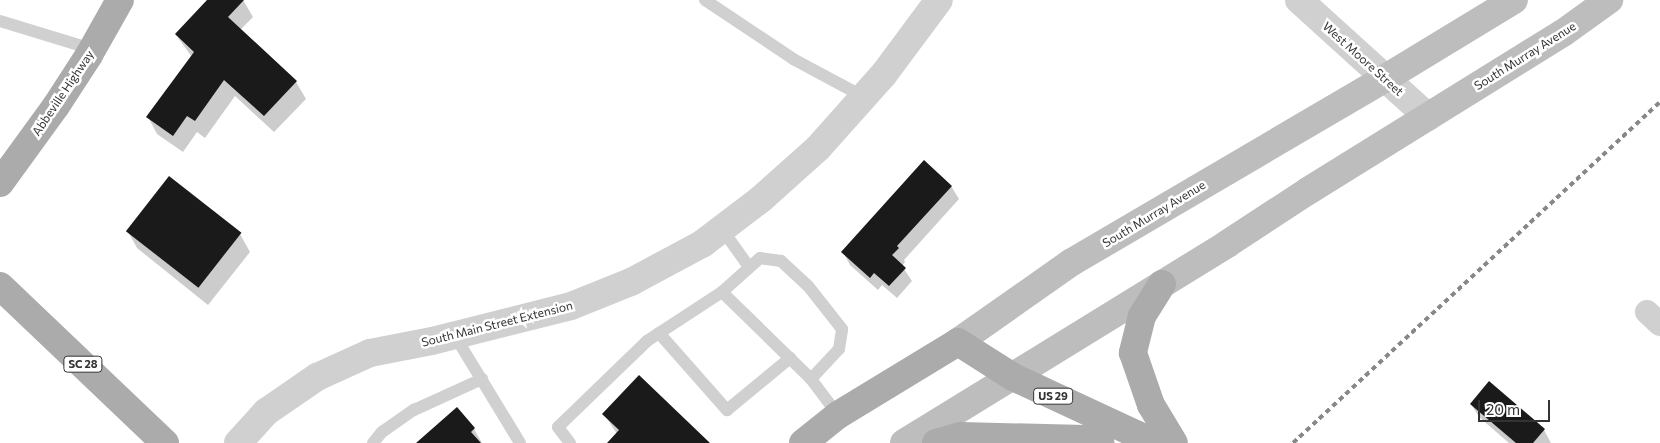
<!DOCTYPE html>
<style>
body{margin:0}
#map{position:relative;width:1660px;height:443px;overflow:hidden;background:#fff;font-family:Commissioner,sans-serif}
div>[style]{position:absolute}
.shadow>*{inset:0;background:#0003}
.building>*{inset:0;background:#1a1a1a;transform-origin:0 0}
.service>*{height:12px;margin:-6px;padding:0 6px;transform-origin:6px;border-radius:6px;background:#d0d0d0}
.minor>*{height:24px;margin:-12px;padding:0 12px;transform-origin:12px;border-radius:12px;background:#d0d0d0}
.tertiary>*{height:28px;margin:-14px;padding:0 14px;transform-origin:14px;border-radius:14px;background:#d0d0d0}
.secondary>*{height:28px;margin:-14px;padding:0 14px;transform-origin:14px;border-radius:14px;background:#bdbdbd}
.primary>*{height:28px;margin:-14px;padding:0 14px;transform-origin:14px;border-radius:14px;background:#ababab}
.rail>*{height:4px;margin-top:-2px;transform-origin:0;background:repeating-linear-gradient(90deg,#888 0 5px,transparent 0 9px)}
span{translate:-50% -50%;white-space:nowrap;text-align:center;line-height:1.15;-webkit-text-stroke:5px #fff;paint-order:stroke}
.shield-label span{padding:1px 4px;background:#fff;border:1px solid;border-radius:4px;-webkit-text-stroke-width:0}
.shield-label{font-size:11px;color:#333;font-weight:700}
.street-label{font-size:12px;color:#333}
.scale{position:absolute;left:1478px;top:400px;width:72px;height:22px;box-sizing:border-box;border:2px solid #333;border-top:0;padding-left:6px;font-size:15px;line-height:18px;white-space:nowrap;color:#333;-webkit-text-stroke:4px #fff;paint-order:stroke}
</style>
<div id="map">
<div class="shadow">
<i style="clip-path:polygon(209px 0,243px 0,253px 17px,240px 30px,296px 82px,306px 99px,274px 132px,235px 96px,205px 138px,197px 132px,183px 152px,157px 134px,148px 117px,192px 57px,176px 35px)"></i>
<i style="clip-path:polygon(951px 186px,959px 199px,904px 260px,905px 262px,902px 266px,912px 281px,897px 298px,882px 285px,878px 290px,850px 265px,843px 252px)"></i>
<i style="clip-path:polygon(127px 230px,240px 234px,250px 252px,208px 305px,137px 248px)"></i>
<i style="clip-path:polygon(1471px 404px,1544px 430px,1551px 443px,1509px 443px,1479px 417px)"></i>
<i style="clip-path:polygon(457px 409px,474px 429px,482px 443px,418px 443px)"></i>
<i style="clip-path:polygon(604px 414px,709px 443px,609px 443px,617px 434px)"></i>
</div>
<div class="building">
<i style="clip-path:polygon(207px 0,244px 0,228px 17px,297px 81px,264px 116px,224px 80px,195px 121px,187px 116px,173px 136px,146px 117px,194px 52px,175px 34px)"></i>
<i style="clip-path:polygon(924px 160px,952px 186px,897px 246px,899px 248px,892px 255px,906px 268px,889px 286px,874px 273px,870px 278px,841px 252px)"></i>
<i style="left:169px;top:176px;width:92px;height:70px;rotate:38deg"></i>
<i style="clip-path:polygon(639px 375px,710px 443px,607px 443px,619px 430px,602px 414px)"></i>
<i style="clip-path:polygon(1489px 381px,1545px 429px,1533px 443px,1516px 443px,1470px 404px)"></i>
<i style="clip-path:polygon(457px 407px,475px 428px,471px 432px,481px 443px,416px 443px)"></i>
</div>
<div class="service">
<i style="left:705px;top:0;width:108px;rotate:33.7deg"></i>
<i style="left:795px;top:60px;width:78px;rotate:28.2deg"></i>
<i style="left:0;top:21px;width:96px;rotate:16.9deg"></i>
<i style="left:722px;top:229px;width:47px;rotate:54.6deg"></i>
<i style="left:659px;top:333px;width:103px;rotate:48.6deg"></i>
<i style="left:727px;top:410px;width:82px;rotate:-39.5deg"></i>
<i style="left:455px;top:336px;width:125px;rotate:58.7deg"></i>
<i style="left:811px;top:379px;width:41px;rotate:-47deg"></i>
<i style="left:839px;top:349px;width:20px;rotate:-81deg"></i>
<i style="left:842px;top:329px;width:55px;rotate:-128.3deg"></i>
<i style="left:808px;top:286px;width:37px;rotate:-137deg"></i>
<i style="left:781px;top:261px;width:21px;rotate:-172deg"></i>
<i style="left:760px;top:258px;width:51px;rotate:138.2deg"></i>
<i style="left:722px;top:292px;width:124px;rotate:44.3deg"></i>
<i style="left:811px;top:379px;width:45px;rotate:53.1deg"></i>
<i style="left:373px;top:443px;width:14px;rotate:-51deg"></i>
<i style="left:382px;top:432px;width:39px;rotate:-35deg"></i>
<i style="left:414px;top:410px;width:75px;rotate:-24.5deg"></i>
<i style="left:570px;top:443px;width:20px;rotate:-127deg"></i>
<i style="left:558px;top:427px;width:124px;rotate:-44deg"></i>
<i style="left:647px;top:341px;width:90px;rotate:-33.2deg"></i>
</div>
<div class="minor">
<i style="left:1647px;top:312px;width:18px;rotate:43deg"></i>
</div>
<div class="tertiary">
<i style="left:1299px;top:0;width:174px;rotate:42.2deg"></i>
<i style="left:238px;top:443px;width:42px;rotate:-47.9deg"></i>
<i style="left:266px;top:412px;width:62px;rotate:-34.5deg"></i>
<i style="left:317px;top:377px;width:58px;rotate:-24.4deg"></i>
<i style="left:370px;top:353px;width:63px;rotate:-11deg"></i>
<i style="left:432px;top:341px;width:143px;rotate:-14.1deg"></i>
<i style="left:571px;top:306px;width:65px;rotate:-21.8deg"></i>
<i style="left:631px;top:282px;width:81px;rotate:-28.2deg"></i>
<i style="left:702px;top:244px;width:74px;rotate:-37.3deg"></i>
<i style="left:761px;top:199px;width:76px;rotate:-41.8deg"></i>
<i style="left:818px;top:148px;width:99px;rotate:-48.3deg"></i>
<i style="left:884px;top:74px;width:92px;rotate:-53.4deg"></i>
</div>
<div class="secondary">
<i style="left:958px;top:342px;width:139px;rotate:-35.1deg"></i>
<i style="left:1072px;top:262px;width:362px;rotate:-30.4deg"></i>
<i style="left:1384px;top:79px;width:152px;rotate:-31.3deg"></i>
<i style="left:904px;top:443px;width:379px;rotate:-31.6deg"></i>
<i style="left:1227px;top:244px;width:97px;rotate:-33.2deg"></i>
<i style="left:1308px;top:191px;width:300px;rotate:-31.8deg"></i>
<i style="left:1563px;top:33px;width:57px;rotate:-35.7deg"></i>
</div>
<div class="primary">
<i style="left:0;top:183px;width:95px;rotate:-54deg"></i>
<i style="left:56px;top:106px;width:61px;rotate:-57.1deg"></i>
<i style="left:89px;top:55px;width:63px;rotate:-60.6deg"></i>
<i style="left:1162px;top:284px;width:38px;rotate:122deg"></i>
<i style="left:1142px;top:316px;width:38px;rotate:104deg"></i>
<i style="left:1133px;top:353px;width:55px;rotate:70.9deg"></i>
<i style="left:1151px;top:405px;width:44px;rotate:58.8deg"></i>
<i style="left:0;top:286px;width:228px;rotate:43.6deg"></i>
<i style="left:803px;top:443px;width:45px;rotate:-38.7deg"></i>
<i style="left:838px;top:415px;width:140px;rotate:-31.3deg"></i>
<i style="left:958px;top:342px;width:65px;rotate:32.5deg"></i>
<i style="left:1013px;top:377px;width:138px;rotate:24.9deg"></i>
<i style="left:1138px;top:435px;width:15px;rotate:32deg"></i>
<i style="left:936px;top:443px;width:26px;rotate:-16deg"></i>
<i style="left:961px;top:436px;width:124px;rotate:1.4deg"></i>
<i style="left:1085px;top:439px;width:16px;rotate:14deg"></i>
</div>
<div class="rail">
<i style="left:1293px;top:443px;width:501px;rotate:-42.9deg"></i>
</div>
<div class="shield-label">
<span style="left:83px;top:364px">SC 28</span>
<span style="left:1053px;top:396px">US 29</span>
</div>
<div class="street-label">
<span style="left:1525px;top:56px;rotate:-32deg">South Murray Avenue</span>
<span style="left:1363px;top:59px;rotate:42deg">West Moore Street</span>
<span style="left:63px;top:93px;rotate:-56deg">Abbeville Highway</span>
<span style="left:1154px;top:214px;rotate:-31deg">South Murray Avenue</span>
<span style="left:497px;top:324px;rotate:-14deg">South Main Street Extension</span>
</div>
<div class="scale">20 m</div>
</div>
